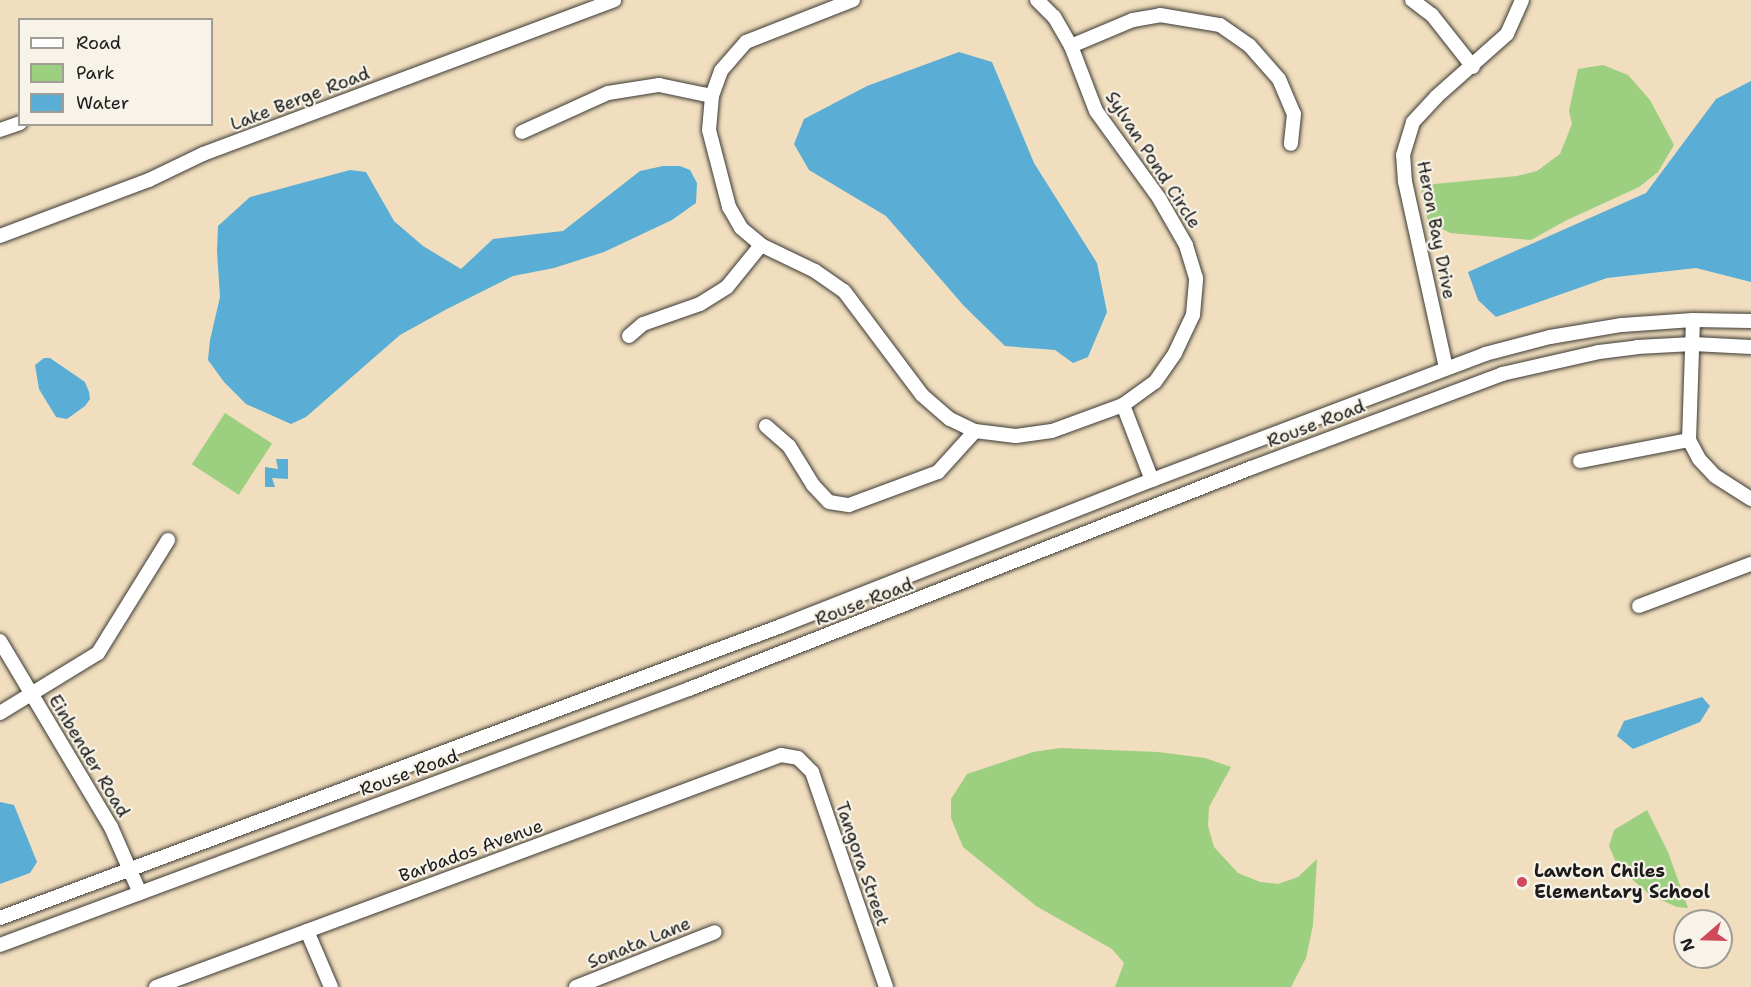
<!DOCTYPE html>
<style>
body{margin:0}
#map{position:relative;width:1751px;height:987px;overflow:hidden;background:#f0debe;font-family:"Shantell Sans",sans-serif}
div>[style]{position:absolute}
.green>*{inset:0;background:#9ccf7f;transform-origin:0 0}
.water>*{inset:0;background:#5aaed6}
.roads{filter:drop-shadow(0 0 2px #3c3934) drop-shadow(0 0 2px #3c3934)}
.minor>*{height:14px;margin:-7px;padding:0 7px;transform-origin:7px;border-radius:7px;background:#fff}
.dots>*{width:16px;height:16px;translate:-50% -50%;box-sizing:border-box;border:3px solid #f7f3e8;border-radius:50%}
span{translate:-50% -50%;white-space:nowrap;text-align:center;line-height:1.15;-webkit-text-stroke:4.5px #f7f3e8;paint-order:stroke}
.street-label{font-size:18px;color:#1c1c1c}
.poi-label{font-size:18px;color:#1c1c1c;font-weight:700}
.left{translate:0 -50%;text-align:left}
.legend{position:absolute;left:18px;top:18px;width:195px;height:108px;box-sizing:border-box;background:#f7f3e8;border:2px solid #9f9d96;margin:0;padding:8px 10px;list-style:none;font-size:18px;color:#1c1c1c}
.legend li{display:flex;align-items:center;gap:12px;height:30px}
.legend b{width:30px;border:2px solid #9f9d96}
.north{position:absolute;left:1673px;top:909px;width:60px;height:60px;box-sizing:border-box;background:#f7f3e8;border:2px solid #9f9d96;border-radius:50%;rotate:250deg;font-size:16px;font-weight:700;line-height:24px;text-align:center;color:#1c1c1c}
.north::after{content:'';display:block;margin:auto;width:21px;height:27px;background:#d1495b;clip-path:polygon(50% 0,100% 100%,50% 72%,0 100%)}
</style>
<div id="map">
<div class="green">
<i style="clip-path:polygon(1603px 65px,1628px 75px,1650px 100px,1674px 145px,1658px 172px,1639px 187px,1565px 221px,1531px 240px,1450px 233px,1428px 221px,1421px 190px,1424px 185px,1517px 176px,1537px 171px,1560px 154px,1572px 124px,1569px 111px,1578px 69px)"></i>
<i style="left:225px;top:413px;width:56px;height:61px;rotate:33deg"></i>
<i style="clip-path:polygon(1060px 748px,1158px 752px,1205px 758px,1231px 767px,1209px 807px,1208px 826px,1214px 847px,1238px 873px,1260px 882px,1278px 884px,1298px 877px,1317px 859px,1313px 925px,1306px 958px,1291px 987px,1115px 987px,1124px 963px,1112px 949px,1036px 906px,963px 847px,951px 818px,951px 799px,967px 774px,1033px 752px)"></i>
<i style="clip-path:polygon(1647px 810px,1668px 852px,1688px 908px,1677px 907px,1650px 895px,1618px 867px,1609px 846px,1614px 830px)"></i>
</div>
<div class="water">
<i style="clip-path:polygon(959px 52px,992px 62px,1034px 163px,1097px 263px,1107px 312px,1088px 357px,1073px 363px,1055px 350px,1005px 346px,964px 306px,886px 216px,809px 170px,794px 144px,804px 119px,867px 86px)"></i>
<i style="clip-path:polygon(1751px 81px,1751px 282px,1696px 268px,1607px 278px,1496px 317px,1478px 300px,1468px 272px,1646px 193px,1716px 99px)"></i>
<i style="clip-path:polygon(663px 166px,680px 166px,690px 170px,697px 183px,696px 203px,672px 220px,604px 252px,554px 268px,513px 276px,447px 309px,400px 335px,306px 417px,291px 424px,246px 404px,224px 382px,208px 360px,210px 340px,220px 297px,217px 251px,218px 226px,250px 197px,350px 170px,366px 172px,394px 221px,423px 246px,461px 269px,493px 239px,563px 231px,640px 171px)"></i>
<i style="clip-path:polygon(44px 358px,50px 358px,85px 382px,89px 392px,90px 399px,85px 406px,67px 419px,56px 417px,39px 389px,35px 365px)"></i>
<i style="clip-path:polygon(276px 459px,288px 459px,288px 479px,272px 478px,275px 487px,265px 487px,265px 467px,278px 469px)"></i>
<i style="clip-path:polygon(1702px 697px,1710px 706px,1700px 722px,1633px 749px,1617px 736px,1624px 721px)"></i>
<i style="clip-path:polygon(0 802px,14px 805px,37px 862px,30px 873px,0 884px)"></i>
</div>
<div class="roads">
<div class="minor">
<i style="left:853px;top:0;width:115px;rotate:158.6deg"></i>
<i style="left:746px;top:42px;width:38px;rotate:131deg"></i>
<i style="left:721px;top:71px;width:27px;rotate:110deg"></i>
<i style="left:712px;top:96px;width:34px;rotate:95deg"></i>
<i style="left:709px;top:130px;width:80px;rotate:75.4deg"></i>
<i style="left:729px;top:207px;width:24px;rotate:60deg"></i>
<i style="left:741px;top:228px;width:26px;rotate:40deg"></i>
<i style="left:761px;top:245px;width:60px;rotate:25.7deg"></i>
<i style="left:815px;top:271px;width:35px;rotate:35deg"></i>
<i style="left:844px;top:291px;width:130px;rotate:53.1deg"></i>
<i style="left:922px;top:395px;width:37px;rotate:41deg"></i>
<i style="left:950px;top:419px;width:28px;rotate:26deg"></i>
<i style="left:975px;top:431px;width:41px;rotate:7deg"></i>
<i style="left:1016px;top:436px;width:36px;rotate:-8deg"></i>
<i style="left:1052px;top:431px;width:76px;rotate:-20.1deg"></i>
<i style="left:1123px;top:405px;width:39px;rotate:-36deg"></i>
<i style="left:1155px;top:382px;width:35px;rotate:-55deg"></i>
<i style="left:1175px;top:353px;width:42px;rotate:-64.7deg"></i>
<i style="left:1193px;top:315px;width:37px;rotate:-85deg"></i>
<i style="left:1196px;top:278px;width:34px;rotate:-107deg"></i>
<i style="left:1186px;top:245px;width:54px;rotate:-119.9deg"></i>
<i style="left:1159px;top:198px;width:107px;rotate:-125.9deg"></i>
<i style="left:1096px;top:111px;width:70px;rotate:-111deg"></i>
<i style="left:1071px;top:46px;width:34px;rotate:-120deg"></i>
<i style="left:1054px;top:17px;width:24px;rotate:-135deg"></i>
<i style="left:1412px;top:0;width:25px;rotate:37deg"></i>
<i style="left:1432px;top:15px;width:66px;rotate:51.7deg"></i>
<i style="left:1071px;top:46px;width:67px;rotate:-22.8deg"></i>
<i style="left:1133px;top:20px;width:27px;rotate:-10deg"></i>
<i style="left:1160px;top:15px;width:61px;rotate:9.5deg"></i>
<i style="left:1220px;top:25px;width:35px;rotate:35deg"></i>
<i style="left:1249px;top:45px;width:45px;rotate:48.6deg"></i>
<i style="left:1279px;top:79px;width:38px;rotate:67deg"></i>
<i style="left:1294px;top:114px;width:30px;rotate:96deg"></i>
<i style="left:0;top:130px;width:21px;rotate:-19deg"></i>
<i style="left:522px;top:132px;width:94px;rotate:-24.4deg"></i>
<i style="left:608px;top:93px;width:52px;rotate:-8.9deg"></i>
<i style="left:659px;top:85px;width:54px;rotate:11.7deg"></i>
<i style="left:0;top:236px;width:159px;rotate:-20.6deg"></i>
<i style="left:149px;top:180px;width:60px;rotate:-25.7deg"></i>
<i style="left:203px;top:154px;width:439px;rotate:-20.5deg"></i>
<i style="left:1693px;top:320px;width:120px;rotate:91.9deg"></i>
<i style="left:1689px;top:440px;width:21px;rotate:62deg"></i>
<i style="left:1699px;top:459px;width:23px;rotate:47deg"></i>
<i style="left:1715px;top:476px;width:43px;rotate:32.6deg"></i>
<i style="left:629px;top:336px;width:18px;rotate:-41deg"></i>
<i style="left:643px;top:324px;width:60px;rotate:-19.3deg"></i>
<i style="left:700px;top:304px;width:32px;rotate:-32deg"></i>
<i style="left:727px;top:287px;width:54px;rotate:-51deg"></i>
<i style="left:1446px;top:368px;width:190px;rotate:-102.4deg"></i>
<i style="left:1405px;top:182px;width:27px;rotate:-94deg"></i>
<i style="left:1403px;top:155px;width:34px;rotate:-73deg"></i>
<i style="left:1413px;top:122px;width:34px;rotate:-47deg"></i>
<i style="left:1436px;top:97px;width:95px;rotate:-41.6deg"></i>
<i style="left:1507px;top:34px;width:37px;rotate:-66deg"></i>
<i style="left:1123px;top:405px;width:80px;rotate:68.9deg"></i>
<i style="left:766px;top:426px;width:30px;rotate:41deg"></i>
<i style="left:789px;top:446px;width:46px;rotate:58.4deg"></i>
<i style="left:813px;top:485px;width:23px;rotate:47deg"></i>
<i style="left:829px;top:502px;width:20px;rotate:9deg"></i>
<i style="left:849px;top:505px;width:95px;rotate:-20.3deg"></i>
<i style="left:938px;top:472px;width:55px;rotate:-47.9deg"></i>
<i style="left:1580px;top:461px;width:111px;rotate:-10.9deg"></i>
<i style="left:1639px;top:606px;width:120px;rotate:-20.6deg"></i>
<i style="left:0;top:641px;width:217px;rotate:59.2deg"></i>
<i style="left:111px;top:827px;width:72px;rotate:66.3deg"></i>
<i style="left:0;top:713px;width:115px;rotate:-31.5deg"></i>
<i style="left:98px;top:653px;width:133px;rotate:-58.2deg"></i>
<i style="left:0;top:918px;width:834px;rotate:-20.5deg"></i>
<i style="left:781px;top:626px;width:399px;rotate:-21.5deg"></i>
<i style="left:1152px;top:480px;width:356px;rotate:-20.7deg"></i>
<i style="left:1485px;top:354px;width:67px;rotate:-14.7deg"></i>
<i style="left:1550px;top:337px;width:73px;rotate:-9.5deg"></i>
<i style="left:1622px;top:325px;width:71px;rotate:-4deg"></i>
<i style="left:1693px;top:320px;width:58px;rotate:1deg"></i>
<i style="left:307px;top:931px;width:61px;rotate:66.8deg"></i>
<i style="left:0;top:945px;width:735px;rotate:-20.38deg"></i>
<i style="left:689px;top:689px;width:604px;rotate:-21.47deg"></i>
<i style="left:1251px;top:468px;width:268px;rotate:-20.5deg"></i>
<i style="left:1502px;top:374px;width:99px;rotate:-12.8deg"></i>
<i style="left:1599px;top:352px;width:38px;rotate:-7deg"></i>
<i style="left:1637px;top:347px;width:56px;rotate:-3.1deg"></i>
<i style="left:1693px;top:344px;width:58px;rotate:3deg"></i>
<i style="left:156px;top:987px;width:667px;rotate:-20.36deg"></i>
<i style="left:781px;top:755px;width:17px;rotate:10deg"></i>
<i style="left:798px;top:758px;width:20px;rotate:45deg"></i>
<i style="left:812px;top:772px;width:227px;rotate:71deg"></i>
<i style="left:576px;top:987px;width:149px;rotate:-21.6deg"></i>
</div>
</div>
<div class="dots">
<i style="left:1522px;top:882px;background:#d1495b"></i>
</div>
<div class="street-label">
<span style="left:300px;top:99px;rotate:-21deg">Lake Berge Road</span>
<span style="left:1153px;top:160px;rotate:57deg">Sylvan Pond Circle</span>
<span style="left:1436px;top:230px;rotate:79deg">Heron Bay Drive</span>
<span style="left:1316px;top:424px;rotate:-21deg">Rouse Road</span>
<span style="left:864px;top:602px;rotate:-21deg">Rouse Road</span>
<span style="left:89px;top:756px;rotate:59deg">Einbender Road</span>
<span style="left:409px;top:773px;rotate:-20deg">Rouse Road</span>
<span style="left:471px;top:851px;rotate:-20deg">Barbados Avenue</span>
<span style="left:862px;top:864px;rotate:71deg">Tangora Street</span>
<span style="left:639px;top:943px;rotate:-22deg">Sonata Lane</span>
</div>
<div class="poi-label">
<span class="left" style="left:1534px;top:882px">Lawton Chiles<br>Elementary School</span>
</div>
<ul class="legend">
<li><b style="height:8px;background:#fff"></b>Road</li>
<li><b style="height:16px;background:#9ccf7f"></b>Park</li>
<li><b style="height:16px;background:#5aaed6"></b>Water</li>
</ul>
<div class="north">N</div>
</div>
